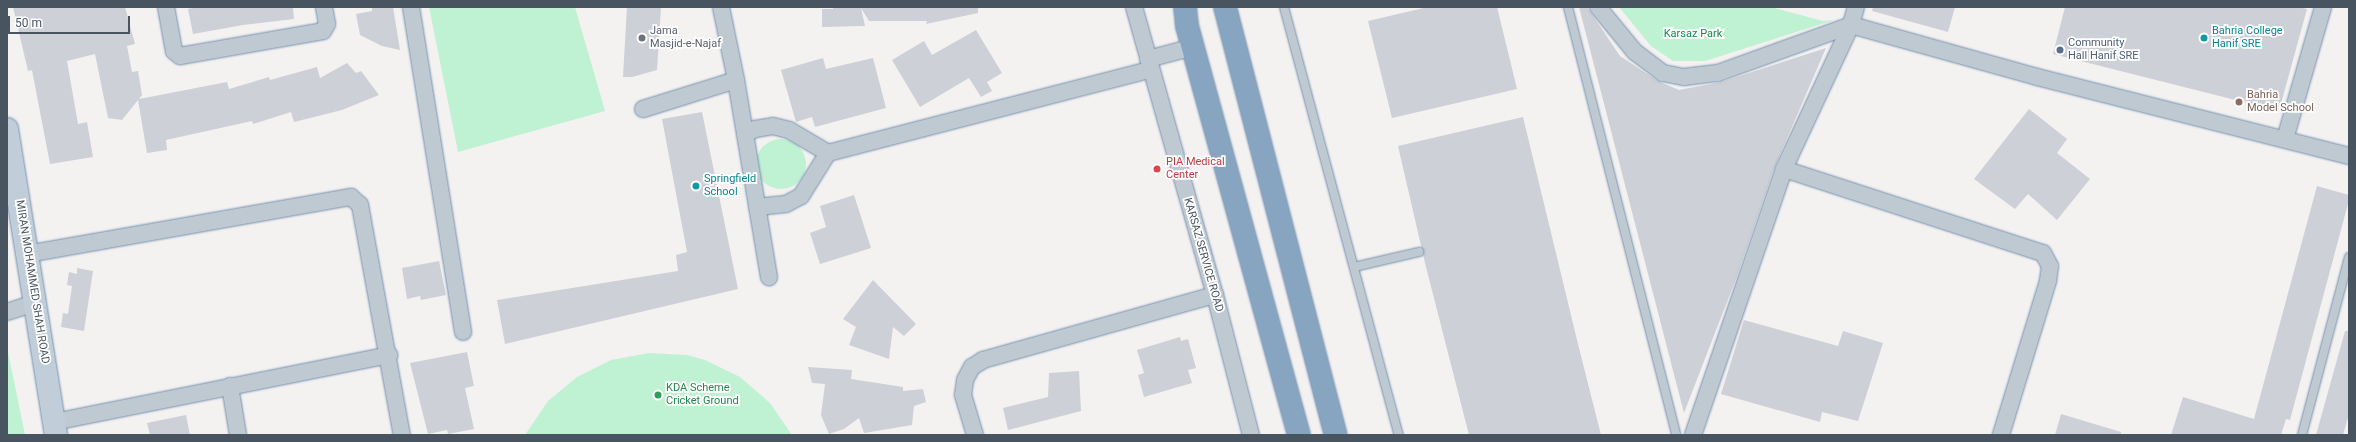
<!DOCTYPE html>
<style>
body{margin:0}
#map{position:relative;width:2356px;height:442px;overflow:hidden;background:#f4f1f1;font-family:Roboto,sans-serif}
div>[style]{position:absolute}
.green>*{inset:0;background:#bff2d2}
.round{border-radius:50%}
.building>*{inset:0;background:#cdd0d6}
.roads{filter:drop-shadow(0 0 1px #7290ad) drop-shadow(0 0 1px #7290ad)}
.lane>*{height:8px;margin:-4px;padding:0 4px;transform-origin:4px;border-radius:4px;background:#bfc9d1}
.street>*{height:16px;margin:-8px;padding:0 8px;transform-origin:8px;border-radius:8px;background:#bfc9d1}
.secondary>*{height:22px;margin:-11px;padding:0 11px;transform-origin:11px;border-radius:11px;background:#c1cdd8}
.highway>*{height:22px;margin:-11px;padding:0 11px;transform-origin:11px;border-radius:11px;background:#87a5c1}
.dots>*{width:11px;height:11px;translate:-50% -50%;box-sizing:border-box;border:2px solid #fff;border-radius:50%}
span{translate:-50% -50%;white-space:nowrap;text-align:center;line-height:1.15;-webkit-text-stroke:3.5px #fff;paint-order:stroke}
.worship-label{font-size:11px;color:#5b616d}
.left{translate:0 -50%;text-align:left}
.culture-label{font-size:11px;color:#0d838f}
.park-label{font-size:11px;color:#14864b}
.service-label{font-size:11px;color:#4e5e75}
.education-label{font-size:11px;color:#785e54}
.health-label{font-size:11px;color:#be3a42}
.street-label{font-size:11px;color:#485560}
.leisure-label{font-size:11px;color:#27864d}
.frame{position:absolute;inset:0;border:8px solid #485560;pointer-events:none}
.scale{position:absolute;left:8px;top:16px;width:122px;height:18px;box-sizing:border-box;border:2px solid #485560;border-top:0;padding-left:5px;font-size:12px;line-height:14px;white-space:nowrap;color:#485560;-webkit-text-stroke:3px #fff;paint-order:stroke}
</style>
<div id="map">
<div class="green">
<i style="clip-path:polygon(429px 7px,575px 7px,605px 111px,458px 152px)"></i>
<i style="clip-path:polygon(1619px 7px,1771px 7px,1823px 21px,1834px 20px,1705px 61px,1673px 61px,1651px 46px)"></i>
<i class="round" style="left:756px;top:139px;width:50px;height:50px"></i>
<i style="clip-path:polygon(7px 347px,25px 435px,7px 435px)"></i>
<i style="clip-path:polygon(649px 353px,687px 355px,705px 360px,740px 377px,770px 403px,792px 435px,525px 435px,548px 401px,577px 377px,611px 360px)"></i>
</div>
<div class="building">
<i style="clip-path:polygon(13px 7px,125px 7px,135px 44px,127px 46px,132px 72px,138px 71px,142px 95px,139px 99px,227px 82px,229px 89px,269px 77px,270px 80px,317px 67px,320px 78px,347px 63px,356px 73px,361px 71px,379px 95px,342px 110px,294px 122px,291px 112px,253px 124px,252px 121px,166px 140px,167px 150px,147px 153px,138px 100px,122px 120px,108px 118px,95px 54px,67px 61px,78px 124px,87px 122px,93px 157px,50px 164px,32px 70px,28px 71px)"></i>
<i style="clip-path:polygon(199px 7px,293px 7px,294px 19px,243px 25px,193px 34px,188px 9px)"></i>
<i style="clip-path:polygon(379px 7px,393px 7px,400px 50px,382px 46px,360px 35px,356px 14px,372px 11px,372px 8px)"></i>
<i style="clip-path:polygon(627px 7px,661px 7px,657px 70px,632px 77px,623px 77px)"></i>
<i style="clip-path:polygon(833px 7px,978px 7px,978px 13px,926px 24px,927px 21px,869px 21px,861px 8px,865px 26px,822px 27px,822px 9px,833px 9px)"></i>
<i style="clip-path:polygon(1428px 7px,1497px 7px,1517px 89px,1392px 118px,1368px 21px)"></i>
<i style="clip-path:polygon(1579px 7px,1587px 7px,1620px 56px,1658px 81px,1679px 90px,1721px 82px,1826px 48px,1775px 166px,1737px 276px,1684px 413px)"></i>
<i style="clip-path:polygon(1873px 7px,1955px 7px,1948px 32px,1872px 11px)"></i>
<i style="clip-path:polygon(2065px 7px,2299px 7px,2307px 9px,2279px 111px,2053px 54px)"></i>
<i style="clip-path:polygon(976px 30px,1002px 73px,987px 82px,992px 91px,981px 97px,969px 78px,920px 107px,892px 60px,924px 41px,932px 55px)"></i>
<i style="clip-path:polygon(823px 58px,826px 69px,873px 58px,886px 108px,815px 127px,812px 117px,796px 122px,781px 70px)"></i>
<i style="clip-path:polygon(2029px 109px,2067px 139px,2057px 153px,2090px 179px,2057px 220px,2028px 194px,2015px 209px,1974px 179px)"></i>
<i style="clip-path:polygon(702px 112px,738px 289px,505px 344px,497px 300px,678px 271px,676px 255px,687px 252px,662px 119px)"></i>
<i style="clip-path:polygon(1523px 117px,1578px 344px,1601px 435px,1469px 435px,1425px 263px,1398px 146px)"></i>
<i style="clip-path:polygon(2317px 186px,2349px 195px,2349px 200px,2290px 420px,2286px 419px,2281px 435px,2171px 435px,2183px 397px,2254px 419px)"></i>
<i style="clip-path:polygon(854px 195px,871px 248px,820px 264px,810px 233px,826px 227px,820px 206px)"></i>
<i style="clip-path:polygon(439px 261px,446px 295px,421px 300px,420px 296px,407px 299px,402px 268px)"></i>
<i style="clip-path:polygon(77px 268px,93px 271px,84px 331px,61px 327px,63px 313px,68px 314px,72px 286px,67px 285px,69px 272px,77px 274px)"></i>
<i style="clip-path:polygon(873px 280px,916px 324px,904px 336px,893px 327px,889px 359px,849px 345px,856px 327px,843px 319px)"></i>
<i style="clip-path:polygon(1744px 320px,1838px 346px,1843px 331px,1883px 343px,1858px 421px,1822px 412px,1820px 422px,1721px 394px)"></i>
<i style="clip-path:polygon(2345px 331px,2349px 331px,2349px 414px,2343px 435px,2316px 435px)"></i>
<i style="clip-path:polygon(1180px 337px,1181px 341px,1188px 339px,1196px 368px,1188px 370px,1192px 383px,1144px 397px,1138px 375px,1144px 373px,1137px 350px)"></i>
<i style="clip-path:polygon(467px 352px,474px 386px,465px 388px,474px 429px,448px 434px,447px 430px,428px 434px,410px 363px)"></i>
<i style="clip-path:polygon(808px 367px,852px 370px,851px 379px,903px 387px,903px 391px,923px 389px,926px 402px,914px 406px,912px 425px,864px 433px,859px 418px,844px 429px,829px 434px,821px 415px,825px 384px,812px 383px)"></i>
<i style="clip-path:polygon(1079px 371px,1081px 411px,1008px 430px,1003px 408px,1048px 397px,1049px 373px)"></i>
<i style="clip-path:polygon(2061px 414px,2121px 432px,2121px 435px,2055px 435px)"></i>
<i style="clip-path:polygon(186px 415px,190px 435px,150px 435px,147px 423px)"></i>
</div>
<div class="roads">
<div class="lane">
<i style="left:1284px;top:7px;width:443px;rotate:75deg"></i>
<i style="left:1568px;top:7px;width:441px;rotate:75.8deg"></i>
<i style="left:1354px;top:267px;width:67px;rotate:-13deg"></i>
<i style="left:2302px;top:435px;width:184px;rotate:-75.2deg"></i>
</div>
<div class="street">
<i style="left:166px;top:7px;width:45px;rotate:79.7deg"></i>
<i style="left:174px;top:51px;width:8px;rotate:40deg"></i>
<i style="left:180px;top:56px;width:145px;rotate:-9.9deg"></i>
<i style="left:323px;top:31px;width:8px;rotate:-60deg"></i>
<i style="left:327px;top:24px;width:17px;rotate:-100deg"></i>
<i style="left:411px;top:7px;width:329px;rotate:80.9deg"></i>
<i style="left:721px;top:7px;width:75px;rotate:78.4deg"></i>
<i style="left:736px;top:80px;width:200px;rotate:80.5deg"></i>
<i style="left:1134px;top:7px;width:299px;rotate:74.3deg"></i>
<i style="left:1215px;top:295px;width:145px;rotate:75.6deg"></i>
<i style="left:1598px;top:7px;width:58px;rotate:50.6deg"></i>
<i style="left:1635px;top:52px;width:35px;rotate:37deg"></i>
<i style="left:1663px;top:73px;width:21px;rotate:11deg"></i>
<i style="left:1684px;top:77px;width:34px;rotate:-7deg"></i>
<i style="left:1718px;top:73px;width:141px;rotate:-19.8deg"></i>
<i style="left:1851px;top:25px;width:193px;rotate:15.6deg"></i>
<i style="left:2037px;top:77px;width:322px;rotate:14.2deg"></i>
<i style="left:1856px;top:7px;width:19px;rotate:106deg"></i>
<i style="left:1851px;top:25px;width:159px;rotate:115deg"></i>
<i style="left:1784px;top:169px;width:272px;rotate:18deg"></i>
<i style="left:2043px;top:253px;width:15px;rotate:62deg"></i>
<i style="left:2050px;top:266px;width:15px;rotate:98deg"></i>
<i style="left:2048px;top:281px;width:161px;rotate:107deg"></i>
<i style="left:1148px;top:59px;width:47px;rotate:-14.9deg"></i>
<i style="left:643px;top:109px;width:97px;rotate:-17.3deg"></i>
<i style="left:745px;top:134px;width:11px;rotate:-27deg"></i>
<i style="left:755px;top:129px;width:18px;rotate:-9deg"></i>
<i style="left:773px;top:126px;width:16px;rotate:14deg"></i>
<i style="left:789px;top:130px;width:45px;rotate:30.5deg"></i>
<i style="left:2285px;top:139px;width:137px;rotate:-73.9deg"></i>
<i style="left:757px;top:207px;width:29px;rotate:-6deg"></i>
<i style="left:786px;top:204px;width:17px;rotate:-28deg"></i>
<i style="left:801px;top:196px;width:51px;rotate:-57.9deg"></i>
<i style="left:828px;top:153px;width:333px;rotate:-14.5deg"></i>
<i style="left:27px;top:254px;width:329px;rotate:-10deg"></i>
<i style="left:351px;top:197px;width:12px;rotate:42deg"></i>
<i style="left:360px;top:205px;width:234px;rotate:79.7deg"></i>
<i style="left:7px;top:312px;width:29px;rotate:-18deg"></i>
<i style="left:230px;top:386px;width:50px;rotate:80.7deg"></i>
<i style="left:54px;top:422px;width:342px;rotate:-11.3deg"></i>
<i style="left:975px;top:435px;width:42px;rotate:-106.7deg"></i>
<i style="left:963px;top:395px;width:15px;rotate:-82deg"></i>
<i style="left:965px;top:380px;width:15px;rotate:-62deg"></i>
<i style="left:972px;top:367px;width:13px;rotate:-32deg"></i>
<i style="left:983px;top:360px;width:241px;rotate:-15.7deg"></i>
<i style="left:1693px;top:435px;width:281px;rotate:-71.1deg"></i>
</div>
<div class="secondary">
<i style="left:7px;top:129px;width:310px;rotate:80.9deg"></i>
</div>
<div class="highway">
<i style="left:1185px;top:7px;width:19px;rotate:84deg"></i>
<i style="left:1187px;top:26px;width:424px;rotate:74.7deg"></i>
<i style="left:1225px;top:7px;width:442px;rotate:75.5deg"></i>
</div>
</div>
<div class="dots">
<i style="left:642px;top:38px;background:#6b7280"></i>
<i style="left:2204px;top:38px;background:#0f9aa8"></i>
<i style="left:2060px;top:50px;background:#5c6f8a"></i>
<i style="left:2239px;top:102px;background:#8d6e63"></i>
<i style="left:1157px;top:169px;background:#e0444e"></i>
<i style="left:696px;top:186px;background:#0f9aa8"></i>
<i style="left:658px;top:395px;background:#2e9e5b"></i>
</div>
<div class="worship-label">
<span class="left" style="left:650px;top:38px">Jama<br>Masjid-e-Najaf</span>
</div>
<div class="culture-label">
<span class="left" style="left:2212px;top:38px">Bahria College<br>Hanif SRE</span>
<span class="left" style="left:704px;top:186px">Springfield<br>School</span>
</div>
<div class="park-label">
<span style="left:1693px;top:34px">Karsaz Park</span>
</div>
<div class="service-label">
<span class="left" style="left:2068px;top:50px">Community<br>Hall Hanif SRE</span>
</div>
<div class="education-label">
<span class="left" style="left:2247px;top:102px">Bahria<br>Model School</span>
</div>
<div class="health-label">
<span class="left" style="left:1166px;top:169px">PIA Medical<br>Center</span>
</div>
<div class="street-label">
<span style="left:1203px;top:255px;rotate:74deg">KARSAZ SERVICE ROAD</span>
<span style="left:32px;top:282px;rotate:81deg">MIRAN MOHAMMED SHAH ROAD</span>
</div>
<div class="leisure-label">
<span class="left" style="left:666px;top:395px">KDA Scheme<br>Cricket Ground</span>
</div>
<div class="frame"></div>
<div class="scale">50 m</div>
</div>
